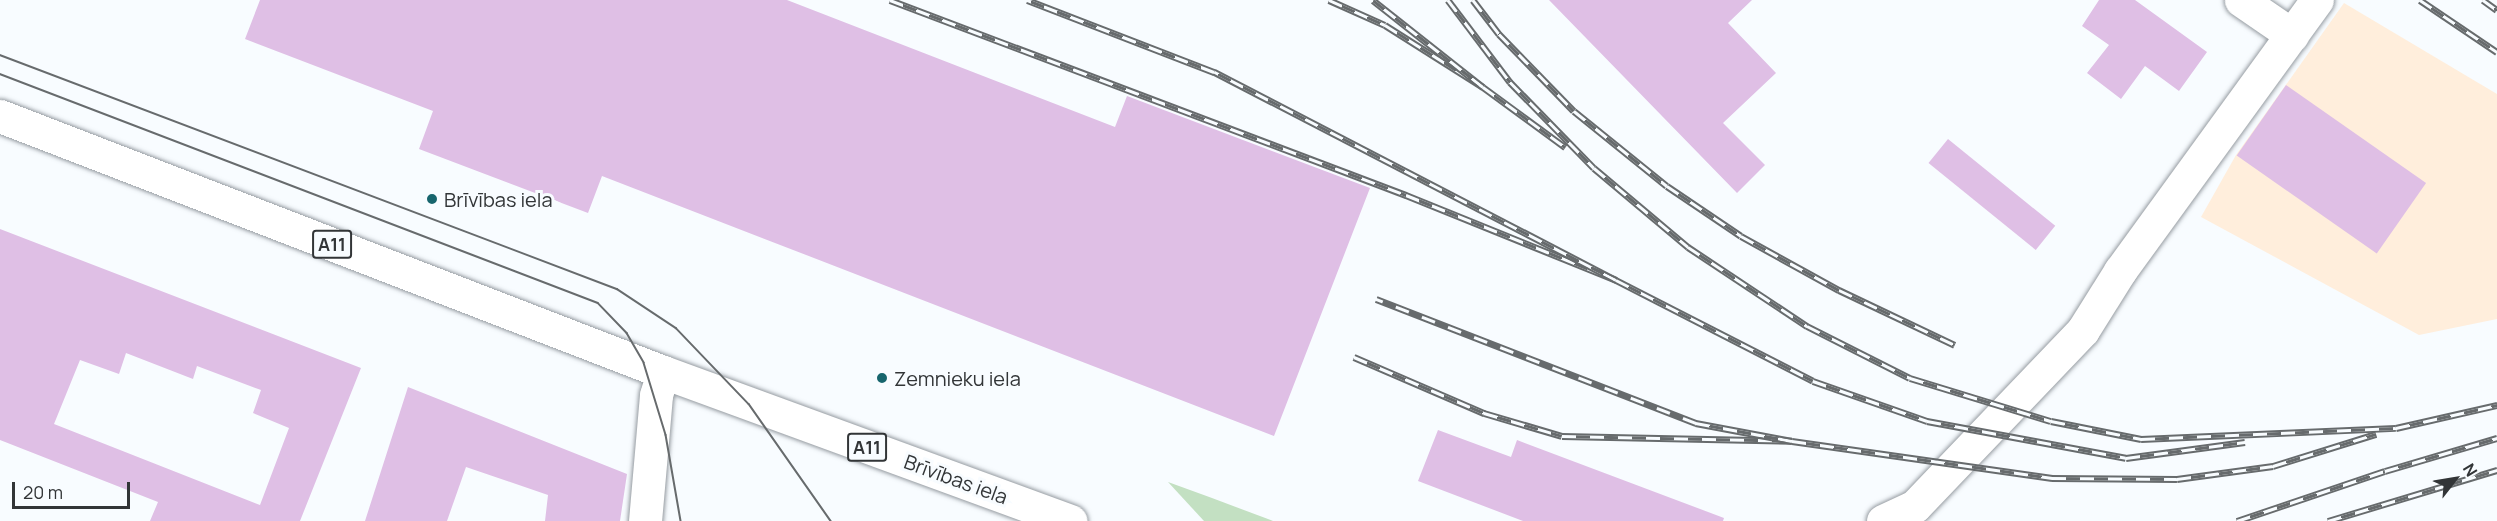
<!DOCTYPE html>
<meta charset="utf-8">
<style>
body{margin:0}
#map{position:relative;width:2497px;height:521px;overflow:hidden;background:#f8fcff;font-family:Manrope,sans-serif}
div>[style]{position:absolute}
.commercial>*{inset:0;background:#ffeedc}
.green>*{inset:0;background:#c3e0c2}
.building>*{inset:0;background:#dfbfe5;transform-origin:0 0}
.roads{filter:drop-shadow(0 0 2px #969ca2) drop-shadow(0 0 2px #969ca2)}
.minor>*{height:33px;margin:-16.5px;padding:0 16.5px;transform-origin:16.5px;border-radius:16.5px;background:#fff}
.highway>*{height:33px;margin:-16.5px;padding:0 16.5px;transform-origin:16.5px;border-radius:16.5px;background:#fff}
.tram>*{height:1.5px;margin:-0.75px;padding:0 0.75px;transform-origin:0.75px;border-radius:0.75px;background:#676b6d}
.rail>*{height:7px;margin-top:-3.5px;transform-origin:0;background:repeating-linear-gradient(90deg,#f8fcff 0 14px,#676b6d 0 28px);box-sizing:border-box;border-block:2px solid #676b6d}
.dots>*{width:16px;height:16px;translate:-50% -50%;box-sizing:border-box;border:3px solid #f8fcff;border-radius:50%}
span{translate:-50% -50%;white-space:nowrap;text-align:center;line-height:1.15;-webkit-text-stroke:6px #f8fcff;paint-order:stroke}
.shield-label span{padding:2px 4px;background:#f8fcff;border:2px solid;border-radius:4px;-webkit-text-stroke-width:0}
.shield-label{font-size:18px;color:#323537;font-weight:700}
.poi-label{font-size:20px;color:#323537}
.left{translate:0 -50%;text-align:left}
.street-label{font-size:20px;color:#323537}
.north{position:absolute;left:2425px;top:449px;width:60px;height:60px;-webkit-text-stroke:4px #f8fcff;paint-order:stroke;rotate:59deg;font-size:16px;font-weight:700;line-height:24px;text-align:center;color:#323537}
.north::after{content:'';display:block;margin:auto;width:21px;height:27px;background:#323537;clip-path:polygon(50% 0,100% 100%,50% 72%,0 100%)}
.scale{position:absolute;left:12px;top:482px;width:118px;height:27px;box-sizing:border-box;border:3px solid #323537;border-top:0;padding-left:8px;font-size:18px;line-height:21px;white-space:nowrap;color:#323537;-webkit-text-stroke:4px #f8fcff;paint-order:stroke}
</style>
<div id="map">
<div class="commercial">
<i style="clip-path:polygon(2344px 3px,2497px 94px,2497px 319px,2419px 335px,2201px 217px,2236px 155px)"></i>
</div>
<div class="green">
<i style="clip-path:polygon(1168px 482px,1212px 498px,1273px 521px,1204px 521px)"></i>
</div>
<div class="building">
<i style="clip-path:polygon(260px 0,787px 0,1115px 127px,1127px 96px,1370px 188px,1274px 436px,602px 176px,588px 213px,419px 149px,433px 111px,245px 39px)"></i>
<i style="clip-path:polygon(1549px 0,1752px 0,1728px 23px,1776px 73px,1723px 123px,1765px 165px,1737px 193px)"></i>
<i style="clip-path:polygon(2099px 0,2135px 0,2207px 52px,2179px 91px,2145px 66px,2121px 99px,2087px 73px,2109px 45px,2082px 26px)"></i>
<i style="left:2286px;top:85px;width:171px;height:86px;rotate:35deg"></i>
<i style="left:1948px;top:139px;width:138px;height:31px;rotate:39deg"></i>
<i style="clip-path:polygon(evenodd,0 229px,361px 368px,300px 521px,150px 521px,158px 502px,0 440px,0 229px,126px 353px,193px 379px,197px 366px,261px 390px,253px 413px,289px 428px,260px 505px,54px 424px,80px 360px,119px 374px,126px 353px)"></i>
<i style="clip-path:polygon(408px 387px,627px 474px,620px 521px,545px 521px,548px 495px,466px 467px,447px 521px,365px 521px)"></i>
<i style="clip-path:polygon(1438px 430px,1511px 457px,1517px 440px,1724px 518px,1723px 521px,1523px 521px,1418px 481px)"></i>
</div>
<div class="roads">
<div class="minor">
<i style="left:2241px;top:0;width:62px;rotate:34.5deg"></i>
<i style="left:645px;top:521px;width:126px;rotate:-85deg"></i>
<i style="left:656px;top:395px;width:24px;rotate:-73deg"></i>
<i style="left:1883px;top:521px;width:35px;rotate:-25deg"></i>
<i style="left:1915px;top:506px;width:243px;rotate:-46.3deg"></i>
<i style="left:2083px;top:330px;width:70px;rotate:-57.9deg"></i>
<i style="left:2120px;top:271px;width:335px;rotate:-54deg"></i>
</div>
<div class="highway">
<i style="left:0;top:116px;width:711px;rotate:21.11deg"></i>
<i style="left:663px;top:372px;width:434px;rotate:20.1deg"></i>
</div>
</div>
<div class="tram">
<i style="left:0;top:55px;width:660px;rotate:20.77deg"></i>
<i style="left:617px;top:289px;width:71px;rotate:33.5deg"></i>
<i style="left:676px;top:328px;width:105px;rotate:46.2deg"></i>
<i style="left:749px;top:404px;width:143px;rotate:55deg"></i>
<i style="left:0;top:74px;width:640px;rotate:20.95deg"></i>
<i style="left:598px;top:303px;width:42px;rotate:46deg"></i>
<i style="left:627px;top:333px;width:34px;rotate:60deg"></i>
<i style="left:644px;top:363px;width:75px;rotate:73deg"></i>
<i style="left:666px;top:435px;width:87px;rotate:80.1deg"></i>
</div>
<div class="rail">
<i style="left:890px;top:0;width:552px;rotate:20.7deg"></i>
<i style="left:1406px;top:195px;width:227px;rotate:22deg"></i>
<i style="left:1616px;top:280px;width:453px;rotate:-152.6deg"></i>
<i style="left:1214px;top:72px;width:200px;rotate:-158.9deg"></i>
<i style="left:1329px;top:0;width:61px;rotate:24.1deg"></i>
<i style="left:1385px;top:25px;width:116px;rotate:32.3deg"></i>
<i style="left:1483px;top:87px;width:140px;rotate:-141.7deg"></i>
<i style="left:1448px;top:0;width:103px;rotate:52.9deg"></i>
<i style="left:1510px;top:82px;width:120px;rotate:45.7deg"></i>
<i style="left:1594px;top:168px;width:123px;rotate:40deg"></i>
<i style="left:1688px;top:247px;width:143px;rotate:33.6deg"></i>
<i style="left:1807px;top:326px;width:115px;rotate:26.8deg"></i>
<i style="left:1910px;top:378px;width:147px;rotate:17deg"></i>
<i style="left:2051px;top:421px;width:92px;rotate:11.3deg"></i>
<i style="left:2141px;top:439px;width:255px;rotate:-2.5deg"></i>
<i style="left:2396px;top:428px;width:104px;rotate:-12.8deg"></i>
<i style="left:1473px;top:0;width:43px;rotate:52.6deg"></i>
<i style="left:1499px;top:34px;width:107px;rotate:45.8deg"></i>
<i style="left:1574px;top:111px;width:119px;rotate:38.9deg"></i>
<i style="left:1667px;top:186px;width:89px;rotate:34deg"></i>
<i style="left:1741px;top:236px;width:112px;rotate:28.9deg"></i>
<i style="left:1839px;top:290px;width:128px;rotate:25.4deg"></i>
<i style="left:2420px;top:0;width:93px;rotate:34deg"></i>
<i style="left:2483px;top:0;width:17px;rotate:36deg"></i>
<i style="left:1483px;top:87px;width:102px;rotate:36.2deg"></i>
<i style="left:1616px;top:280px;width:221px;rotate:27.1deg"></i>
<i style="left:1813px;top:381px;width:121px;rotate:19.3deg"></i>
<i style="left:1927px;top:421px;width:202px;rotate:10.5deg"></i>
<i style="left:2126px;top:458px;width:120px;rotate:-7.7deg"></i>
<i style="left:1354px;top:357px;width:142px;rotate:23.3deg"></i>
<i style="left:1484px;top:413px;width:81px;rotate:16.4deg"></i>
<i style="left:1562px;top:436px;width:230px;rotate:1.2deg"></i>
<i style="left:1792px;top:441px;width:98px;rotate:-169.4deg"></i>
<i style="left:1696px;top:423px;width:343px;rotate:-158.8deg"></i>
<i style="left:1792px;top:441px;width:263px;rotate:8.1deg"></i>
<i style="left:2052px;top:478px;width:125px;rotate:0.5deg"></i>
<i style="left:2177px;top:479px;width:97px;rotate:-7.7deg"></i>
<i style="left:2273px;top:466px;width:108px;rotate:-17.3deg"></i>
<i style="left:2237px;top:521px;width:156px;rotate:-18.7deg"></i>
<i style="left:2385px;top:471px;width:117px;rotate:-16.4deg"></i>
<i style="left:2328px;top:521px;width:177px;rotate:-16.8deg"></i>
</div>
<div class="dots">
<i style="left:432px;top:199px;background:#17656d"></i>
<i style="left:882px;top:378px;background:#17656d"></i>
</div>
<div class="shield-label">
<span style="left:332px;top:244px">A11</span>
<span style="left:867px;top:447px">A11</span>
</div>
<div class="poi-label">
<span class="left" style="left:444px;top:199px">Brīvības iela</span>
<span class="left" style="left:894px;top:378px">Zemnieku iela</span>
</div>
<div class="street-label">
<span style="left:956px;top:479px;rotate:20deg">Brīvības iela</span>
</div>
<div class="north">N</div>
<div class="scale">20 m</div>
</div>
